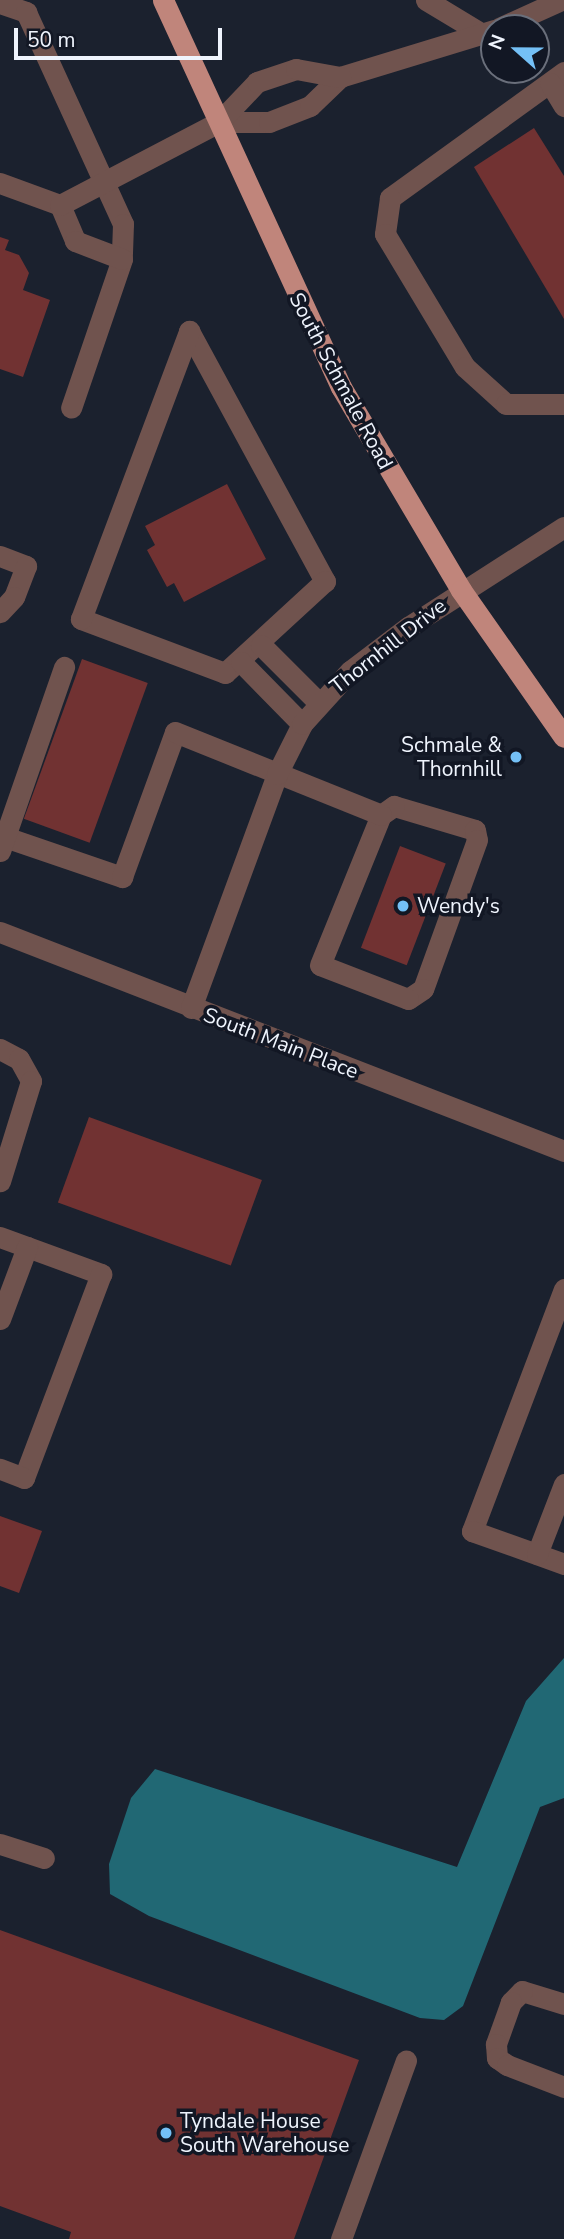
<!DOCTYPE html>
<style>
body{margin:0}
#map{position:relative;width:564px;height:2239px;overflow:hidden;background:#1b212e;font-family:"Nunito Sans",sans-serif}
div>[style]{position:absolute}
.water>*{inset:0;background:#216874}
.building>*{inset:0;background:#713232;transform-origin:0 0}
.minor>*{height:21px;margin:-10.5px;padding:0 10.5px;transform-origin:10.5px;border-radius:10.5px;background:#70534e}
.major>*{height:21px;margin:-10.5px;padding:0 10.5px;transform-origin:10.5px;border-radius:10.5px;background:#c0857b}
.dots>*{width:19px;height:19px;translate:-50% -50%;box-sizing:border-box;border:4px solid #121724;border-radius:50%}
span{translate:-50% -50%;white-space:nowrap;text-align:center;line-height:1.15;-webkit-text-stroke:7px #121724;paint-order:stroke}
.street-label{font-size:21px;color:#eff4fd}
.poi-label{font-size:21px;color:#eff4fd}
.right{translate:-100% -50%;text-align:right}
.left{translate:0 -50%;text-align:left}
.north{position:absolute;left:480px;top:14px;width:70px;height:70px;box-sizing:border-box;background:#121724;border:2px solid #6a6f7b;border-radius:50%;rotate:291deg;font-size:19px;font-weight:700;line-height:28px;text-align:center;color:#eff4fd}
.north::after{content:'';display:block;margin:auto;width:24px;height:32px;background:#74c0f6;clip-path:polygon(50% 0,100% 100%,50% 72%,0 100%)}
.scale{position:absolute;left:14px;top:28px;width:208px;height:32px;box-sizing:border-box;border:4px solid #eff4fd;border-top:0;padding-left:9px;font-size:21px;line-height:24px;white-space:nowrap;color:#eff4fd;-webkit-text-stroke:5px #121724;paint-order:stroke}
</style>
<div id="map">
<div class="water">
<i style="clip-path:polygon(564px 1658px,564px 1798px,540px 1807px,463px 2006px,444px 2020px,420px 2018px,149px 1916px,110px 1894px,109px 1864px,131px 1798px,155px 1769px,457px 1867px,526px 1701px)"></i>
</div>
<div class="building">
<i style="clip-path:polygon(534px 128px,564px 176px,564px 319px,474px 167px)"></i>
<i style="clip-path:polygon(0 237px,9px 240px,5px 250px,19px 255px,29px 273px,23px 290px,50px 300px,23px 377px,0 369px)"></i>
<i style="clip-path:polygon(227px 484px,266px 559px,184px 602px,174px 583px,167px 587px,147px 550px,155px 545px,145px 526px)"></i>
<i style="left:82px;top:659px;width:70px;height:170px;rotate:20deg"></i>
<i style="left:400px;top:846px;width:49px;height:109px;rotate:21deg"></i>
<i style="left:89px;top:1117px;width:184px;height:91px;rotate:20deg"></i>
<i style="clip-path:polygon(0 1516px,42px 1531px,19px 1593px,0 1586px)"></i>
<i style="clip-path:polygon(0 1930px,359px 2060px,294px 2239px,69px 2239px,71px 2232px,0 2206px)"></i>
</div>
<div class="minor">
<i style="left:426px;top:0;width:68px;rotate:31.1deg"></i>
<i style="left:0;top:3px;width:28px;rotate:19deg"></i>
<i style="left:26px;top:12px;width:233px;rotate:65.4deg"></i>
<i style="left:123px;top:224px;width:35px;rotate:92deg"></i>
<i style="left:122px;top:259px;width:157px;rotate:108.9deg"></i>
<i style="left:499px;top:28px;width:68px;rotate:-24.3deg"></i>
<i style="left:564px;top:72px;width:215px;rotate:144.1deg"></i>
<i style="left:390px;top:198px;width:36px;rotate:98deg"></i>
<i style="left:385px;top:234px;width:155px;rotate:59deg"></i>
<i style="left:465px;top:367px;width:55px;rotate:42.1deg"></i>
<i style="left:506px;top:404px;width:58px"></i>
<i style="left:550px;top:83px;width:27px;rotate:59deg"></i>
<i style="left:219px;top:122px;width:50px"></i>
<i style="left:269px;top:122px;width:44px;rotate:-21.3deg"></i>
<i style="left:310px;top:106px;width:42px;rotate:-44deg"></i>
<i style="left:340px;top:77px;width:161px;rotate:-17deg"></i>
<i style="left:0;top:183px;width:64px;rotate:20.1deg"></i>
<i style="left:60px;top:205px;width:39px;rotate:67deg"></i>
<i style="left:75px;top:241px;width:50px;rotate:21deg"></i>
<i style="left:60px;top:205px;width:179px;rotate:-27.6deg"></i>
<i style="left:219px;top:122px;width:55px;rotate:-46.5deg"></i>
<i style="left:257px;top:82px;width:41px;rotate:-18.4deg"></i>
<i style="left:296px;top:69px;width:45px;rotate:10.3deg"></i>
<i style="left:189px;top:331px;width:285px;rotate:61.5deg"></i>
<i style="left:325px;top:581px;width:136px;rotate:137.4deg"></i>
<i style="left:225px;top:673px;width:154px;rotate:-159.4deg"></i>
<i style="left:81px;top:619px;width:308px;rotate:-69.4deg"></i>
<i style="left:0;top:556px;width:28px;rotate:21deg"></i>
<i style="left:26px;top:566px;width:33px;rotate:111deg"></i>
<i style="left:14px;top:597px;width:21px;rotate:133deg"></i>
<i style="left:261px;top:645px;width:82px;rotate:45deg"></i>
<i style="left:241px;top:662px;width:87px;rotate:45.5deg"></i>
<i style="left:394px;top:806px;width:84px;rotate:16.5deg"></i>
<i style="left:475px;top:830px;width:10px;rotate:79deg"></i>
<i style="left:477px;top:840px;width:158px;rotate:109.9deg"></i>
<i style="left:423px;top:989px;width:18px;rotate:146deg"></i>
<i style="left:408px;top:999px;width:94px;rotate:-158.9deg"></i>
<i style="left:320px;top:965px;width:162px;rotate:-67.9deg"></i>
<i style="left:381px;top:815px;width:16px;rotate:-35deg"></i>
<i style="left:5px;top:837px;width:124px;rotate:18.9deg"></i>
<i style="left:122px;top:877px;width:154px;rotate:-69.9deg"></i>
<i style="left:175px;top:732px;width:222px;rotate:21.9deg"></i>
<i style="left:0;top:851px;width:195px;rotate:-70.8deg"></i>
<i style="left:0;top:932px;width:605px;rotate:21.22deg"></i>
<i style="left:191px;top:1008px;width:249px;rotate:-69.8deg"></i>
<i style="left:277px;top:774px;width:56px;rotate:-63.4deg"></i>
<i style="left:302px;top:724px;width:72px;rotate:-47.8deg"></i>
<i style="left:350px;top:671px;width:73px;rotate:-37.2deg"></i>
<i style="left:408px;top:627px;width:185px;rotate:-32.7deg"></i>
<i style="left:0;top:1049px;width:21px;rotate:28deg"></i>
<i style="left:19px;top:1059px;width:25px;rotate:61deg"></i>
<i style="left:31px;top:1081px;width:105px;rotate:107.2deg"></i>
<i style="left:0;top:1237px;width:108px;rotate:20.1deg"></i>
<i style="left:101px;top:1274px;width:218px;rotate:110.7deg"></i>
<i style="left:24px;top:1478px;width:26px;rotate:-159deg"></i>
<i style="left:564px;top:1289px;width:259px;rotate:110.8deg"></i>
<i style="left:472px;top:1531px;width:98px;rotate:19.7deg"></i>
<i style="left:0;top:1319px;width:77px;rotate:-69.4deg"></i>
<i style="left:537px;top:1554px;width:75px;rotate:-68.9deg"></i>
<i style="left:0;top:1844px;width:46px;rotate:17.7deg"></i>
<i style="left:564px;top:2004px;width:44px;rotate:-162.8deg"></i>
<i style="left:522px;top:1991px;width:16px;rotate:135deg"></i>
<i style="left:511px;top:2002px;width:45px;rotate:109.7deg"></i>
<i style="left:496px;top:2044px;width:14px;rotate:86deg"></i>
<i style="left:497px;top:2058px;width:12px;rotate:35deg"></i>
<i style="left:507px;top:2065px;width:61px;rotate:21.1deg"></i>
<i style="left:341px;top:2239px;width:190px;rotate:-70deg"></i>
</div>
<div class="major">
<i style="left:163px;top:0;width:426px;rotate:65.3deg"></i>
<i style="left:341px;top:387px;width:236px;rotate:59.4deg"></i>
<i style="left:461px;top:590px;width:179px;rotate:55deg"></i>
</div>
<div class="dots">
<i style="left:516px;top:757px;background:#74c0f6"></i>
<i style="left:403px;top:906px;background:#74c0f6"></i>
<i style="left:166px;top:2133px;background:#74c0f6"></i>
</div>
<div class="street-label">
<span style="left:341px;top:381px;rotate:62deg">South Schmale Road</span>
<span style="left:388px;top:646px;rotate:-38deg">Thornhill Drive</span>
<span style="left:281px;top:1043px;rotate:21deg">South Main Place</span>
</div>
<div class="poi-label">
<span class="right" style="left:502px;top:757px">Schmale &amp;<br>Thornhill</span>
<span class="left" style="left:417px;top:906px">Wendy's</span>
<span class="left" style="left:180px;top:2133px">Tyndale House<br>South Warehouse</span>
</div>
<div class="north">N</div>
<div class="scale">50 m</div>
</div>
